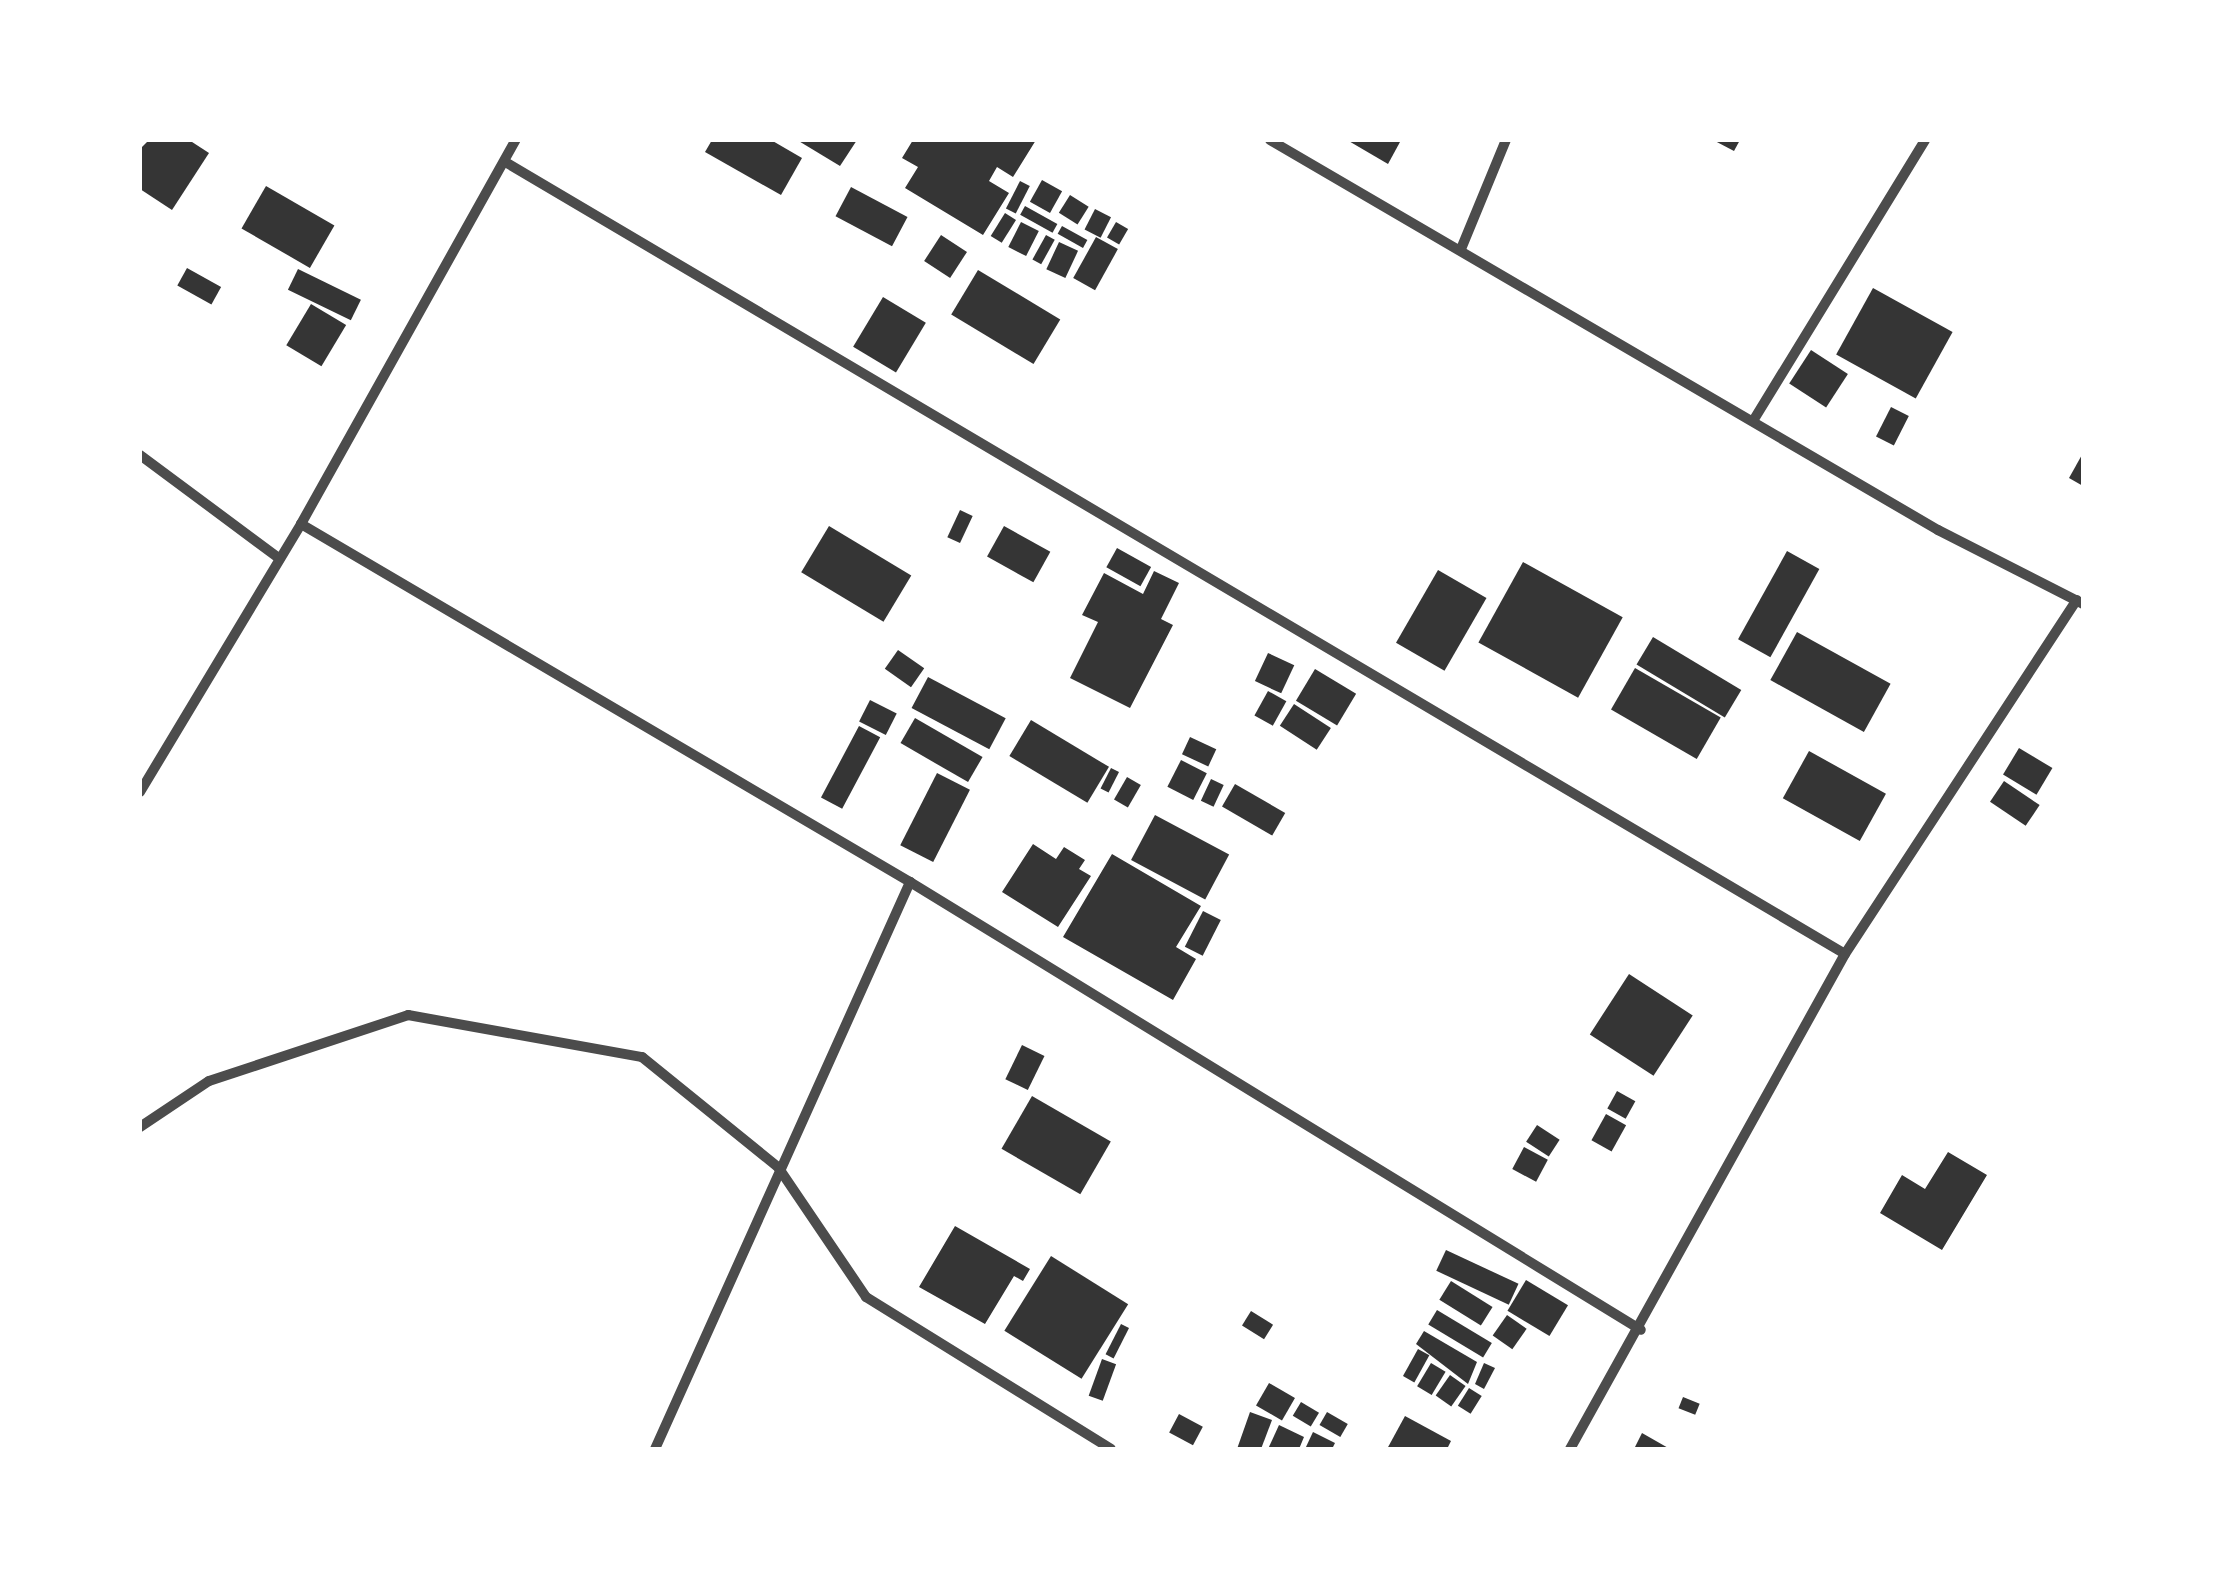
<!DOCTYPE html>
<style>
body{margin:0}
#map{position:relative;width:2223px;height:1589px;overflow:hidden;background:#fff;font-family:"Libre Baskerville",serif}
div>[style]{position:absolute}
.building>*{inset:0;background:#353535;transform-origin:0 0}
.minor>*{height:10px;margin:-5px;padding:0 5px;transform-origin:5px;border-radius:5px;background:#4c4c4c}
span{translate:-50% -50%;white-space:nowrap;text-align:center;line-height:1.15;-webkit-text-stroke:10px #fff;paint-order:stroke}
.frame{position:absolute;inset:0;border:142px solid #fff;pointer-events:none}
</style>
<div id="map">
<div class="building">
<i style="clip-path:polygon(149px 140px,189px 140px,209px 153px,172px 210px,140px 189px,140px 149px)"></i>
<i style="clip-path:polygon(712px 140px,771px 140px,802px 158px,781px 195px,705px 152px)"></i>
<i style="clip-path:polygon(797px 140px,857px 140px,840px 166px)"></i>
<i style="clip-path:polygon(913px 140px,1036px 140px,1013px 177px,997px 167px,989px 181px,1009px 193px,983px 235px,905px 188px,918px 167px,902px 158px)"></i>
<i style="clip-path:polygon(1347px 140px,1397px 140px,1400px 142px,1388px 164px)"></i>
<i style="clip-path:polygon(1713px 140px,1740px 140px,1734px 151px)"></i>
<i style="left:1042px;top:180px;width:23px;height:25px;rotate:29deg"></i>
<i style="left:1020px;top:181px;width:11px;height:31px;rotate:27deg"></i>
<i style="left:266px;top:186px;width:79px;height:49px;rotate:30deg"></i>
<i style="left:851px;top:187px;width:64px;height:33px;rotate:28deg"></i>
<i style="left:1070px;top:195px;width:22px;height:21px;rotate:32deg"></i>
<i style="left:1025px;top:206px;width:37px;height:10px;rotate:29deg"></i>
<i style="left:1095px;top:209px;width:18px;height:23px;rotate:27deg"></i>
<i style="left:1005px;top:213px;width:13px;height:27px;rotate:32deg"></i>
<i style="left:1021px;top:222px;width:20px;height:28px;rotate:27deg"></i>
<i style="left:1116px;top:222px;width:14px;height:18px;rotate:30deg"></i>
<i style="left:1062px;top:226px;width:29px;height:9px;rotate:29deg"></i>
<i style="left:941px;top:235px;width:31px;height:31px;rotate:33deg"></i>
<i style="left:1046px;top:235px;width:10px;height:28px;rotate:29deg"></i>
<i style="left:1096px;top:237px;width:25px;height:47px;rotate:29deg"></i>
<i style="left:1059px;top:242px;width:21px;height:30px;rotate:25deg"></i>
<i style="left:187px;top:268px;width:39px;height:20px;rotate:29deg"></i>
<i style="left:298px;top:269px;width:70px;height:23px;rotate:26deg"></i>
<i style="left:978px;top:270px;width:96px;height:52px;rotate:31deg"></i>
<i style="left:1873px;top:288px;width:91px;height:76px;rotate:29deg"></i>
<i style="left:883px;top:297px;width:50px;height:58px;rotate:31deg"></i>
<i style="left:311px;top:304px;width:41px;height:48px;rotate:31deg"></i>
<i style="left:1811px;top:350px;width:44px;height:40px;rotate:33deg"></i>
<i style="left:1891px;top:407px;width:20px;height:33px;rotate:27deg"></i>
<i style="clip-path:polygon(2083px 453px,2083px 486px,2069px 478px)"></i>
<i style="left:960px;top:510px;width:14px;height:30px;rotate:25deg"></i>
<i style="left:829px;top:526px;width:96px;height:54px;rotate:31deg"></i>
<i style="left:1004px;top:526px;width:53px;height:35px;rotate:29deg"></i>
<i style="left:1117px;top:548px;width:39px;height:22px;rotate:29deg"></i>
<i style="left:1787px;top:551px;width:37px;height:101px;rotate:29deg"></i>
<i style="left:1523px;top:562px;width:114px;height:92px;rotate:29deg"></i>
<i style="left:1438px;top:570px;width:56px;height:84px;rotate:30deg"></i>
<i style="clip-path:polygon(1154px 571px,1179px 583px,1161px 619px,1173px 625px,1130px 708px,1070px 678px,1098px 622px,1082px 615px,1104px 573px,1143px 594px)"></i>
<i style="left:1797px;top:632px;width:107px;height:55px;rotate:29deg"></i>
<i style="left:1653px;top:637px;width:103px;height:32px;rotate:31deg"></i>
<i style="left:898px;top:650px;width:32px;height:23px;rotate:35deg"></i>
<i style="left:1268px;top:653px;width:29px;height:31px;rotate:25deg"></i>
<i style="left:1635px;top:668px;width:99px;height:48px;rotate:30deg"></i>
<i style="left:1315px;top:669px;width:48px;height:37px;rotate:31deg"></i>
<i style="left:928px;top:677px;width:88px;height:35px;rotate:28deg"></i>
<i style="left:1268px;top:691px;width:21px;height:28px;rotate:29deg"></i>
<i style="left:870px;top:700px;width:30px;height:24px;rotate:27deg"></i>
<i style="left:1294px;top:704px;width:44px;height:26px;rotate:33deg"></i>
<i style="left:915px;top:718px;width:78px;height:29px;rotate:30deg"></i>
<i style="left:1031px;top:720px;width:91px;height:42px;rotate:31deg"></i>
<i style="left:859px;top:726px;width:24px;height:81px;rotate:28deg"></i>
<i style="left:1190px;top:737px;width:29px;height:19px;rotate:25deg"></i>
<i style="left:2019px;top:748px;width:39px;height:31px;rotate:31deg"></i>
<i style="left:1809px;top:751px;width:88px;height:54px;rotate:29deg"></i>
<i style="left:1181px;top:760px;width:29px;height:30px;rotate:27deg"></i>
<i style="left:1111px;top:768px;width:9px;height:23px;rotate:27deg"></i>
<i style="left:937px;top:773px;width:37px;height:81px;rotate:27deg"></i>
<i style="left:1127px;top:777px;width:16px;height:26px;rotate:30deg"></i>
<i style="left:1211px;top:779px;width:14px;height:24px;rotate:25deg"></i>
<i style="left:2004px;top:781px;width:43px;height:25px;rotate:34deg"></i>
<i style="left:1235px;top:784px;width:58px;height:26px;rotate:30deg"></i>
<i style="left:1155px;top:815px;width:84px;height:51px;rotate:28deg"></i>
<i style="clip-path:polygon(1033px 844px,1056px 859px,1064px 847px,1085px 860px,1079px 869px,1091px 876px,1058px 927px,1002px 892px)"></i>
<i style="clip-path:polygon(1112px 854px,1201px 906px,1176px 947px,1196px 959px,1173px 1000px,1063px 937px)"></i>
<i style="left:1203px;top:911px;width:20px;height:40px;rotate:27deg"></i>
<i style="left:1629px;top:974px;width:76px;height:72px;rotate:33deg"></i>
<i style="left:1022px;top:1045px;width:25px;height:38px;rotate:26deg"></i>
<i style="left:1617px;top:1091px;width:21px;height:20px;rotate:29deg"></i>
<i style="left:1032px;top:1096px;width:91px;height:61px;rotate:30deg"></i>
<i style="left:1606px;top:1114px;width:23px;height:30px;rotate:29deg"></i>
<i style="left:1537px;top:1125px;width:27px;height:20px;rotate:33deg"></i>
<i style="left:1524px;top:1147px;width:27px;height:25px;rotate:28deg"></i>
<i style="clip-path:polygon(1948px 1152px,1987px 1175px,1942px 1250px,1880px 1213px,1902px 1175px,1925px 1189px)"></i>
<i style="clip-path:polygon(955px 1226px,1030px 1269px,1023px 1281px,1014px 1276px,985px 1324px,919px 1287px)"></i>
<i style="left:1446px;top:1250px;width:80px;height:23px;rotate:25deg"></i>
<i style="left:1051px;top:1256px;width:91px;height:88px;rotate:32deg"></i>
<i style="left:1526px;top:1280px;width:49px;height:36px;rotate:31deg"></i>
<i style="left:1451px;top:1281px;width:49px;height:22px;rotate:32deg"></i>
<i style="left:1437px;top:1310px;width:64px;height:17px;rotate:31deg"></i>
<i style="left:1251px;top:1311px;width:26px;height:17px;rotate:32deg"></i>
<i style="left:1507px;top:1315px;width:24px;height:25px;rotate:35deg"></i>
<i style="left:1121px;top:1324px;width:9px;height:34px;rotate:27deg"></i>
<i style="clip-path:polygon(1424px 1331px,1477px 1362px,1468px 1384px,1416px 1344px)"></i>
<i style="left:1418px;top:1349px;width:13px;height:31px;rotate:29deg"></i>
<i style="left:1102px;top:1359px;width:15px;height:39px;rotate:20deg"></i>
<i style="left:1431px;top:1363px;width:17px;height:27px;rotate:31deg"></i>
<i style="clip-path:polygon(1484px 1363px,1495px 1368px,1484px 1389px,1475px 1384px)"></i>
<i style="left:1450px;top:1375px;width:19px;height:25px;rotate:35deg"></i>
<i style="left:1269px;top:1383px;width:30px;height:26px;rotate:30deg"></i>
<i style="left:1469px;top:1388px;width:15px;height:21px;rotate:32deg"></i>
<i style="left:1683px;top:1397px;width:18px;height:12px;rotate:22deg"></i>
<i style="left:1301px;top:1402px;width:21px;height:16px;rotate:31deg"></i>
<i style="clip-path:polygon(1250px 1412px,1272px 1420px,1261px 1449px,1237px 1449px)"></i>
<i style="left:1327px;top:1412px;width:24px;height:15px;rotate:30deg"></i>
<i style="left:1179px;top:1414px;width:27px;height:21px;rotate:28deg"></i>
<i style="clip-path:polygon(1405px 1416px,1451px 1441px,1447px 1449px,1387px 1449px)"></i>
<i style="clip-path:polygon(1279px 1425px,1304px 1437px,1299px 1449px,1268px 1449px)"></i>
<i style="clip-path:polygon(1313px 1432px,1335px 1443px,1332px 1449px,1305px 1449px)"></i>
<i style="clip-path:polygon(1642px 1433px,1670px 1449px,1634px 1449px)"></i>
</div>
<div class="minor">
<i style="left:1270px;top:140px;width:774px;rotate:30.28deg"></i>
<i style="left:1938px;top:530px;width:163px;rotate:27deg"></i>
<i style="left:507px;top:163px;width:1554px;rotate:30.59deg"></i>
<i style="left:1461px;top:249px;width:118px;rotate:-67.6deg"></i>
<i style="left:1753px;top:421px;width:329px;rotate:-58.5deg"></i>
<i style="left:140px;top:455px;width:174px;rotate:36.6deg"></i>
<i style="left:301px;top:524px;width:706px;rotate:30.45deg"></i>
<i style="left:910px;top:882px;width:857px;rotate:31.5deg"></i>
<i style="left:140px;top:792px;width:313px;rotate:-59deg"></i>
<i style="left:301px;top:524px;width:440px;rotate:-60.8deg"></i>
<i style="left:140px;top:1127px;width:83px;rotate:-33.7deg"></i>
<i style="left:209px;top:1081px;width:210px;rotate:-18.3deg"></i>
<i style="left:408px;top:1015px;width:238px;rotate:10.2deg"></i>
<i style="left:642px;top:1057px;width:175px;rotate:39deg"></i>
<i style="left:778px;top:1167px;width:157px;rotate:55.9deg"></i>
<i style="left:866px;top:1297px;width:288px;rotate:31.8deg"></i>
<i style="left:655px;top:1449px;width:622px;rotate:-65.78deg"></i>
<i style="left:1570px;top:1449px;width:566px;rotate:-60.95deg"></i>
<i style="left:1845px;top:954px;width:423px;rotate:-56.8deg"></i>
</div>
<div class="frame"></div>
</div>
